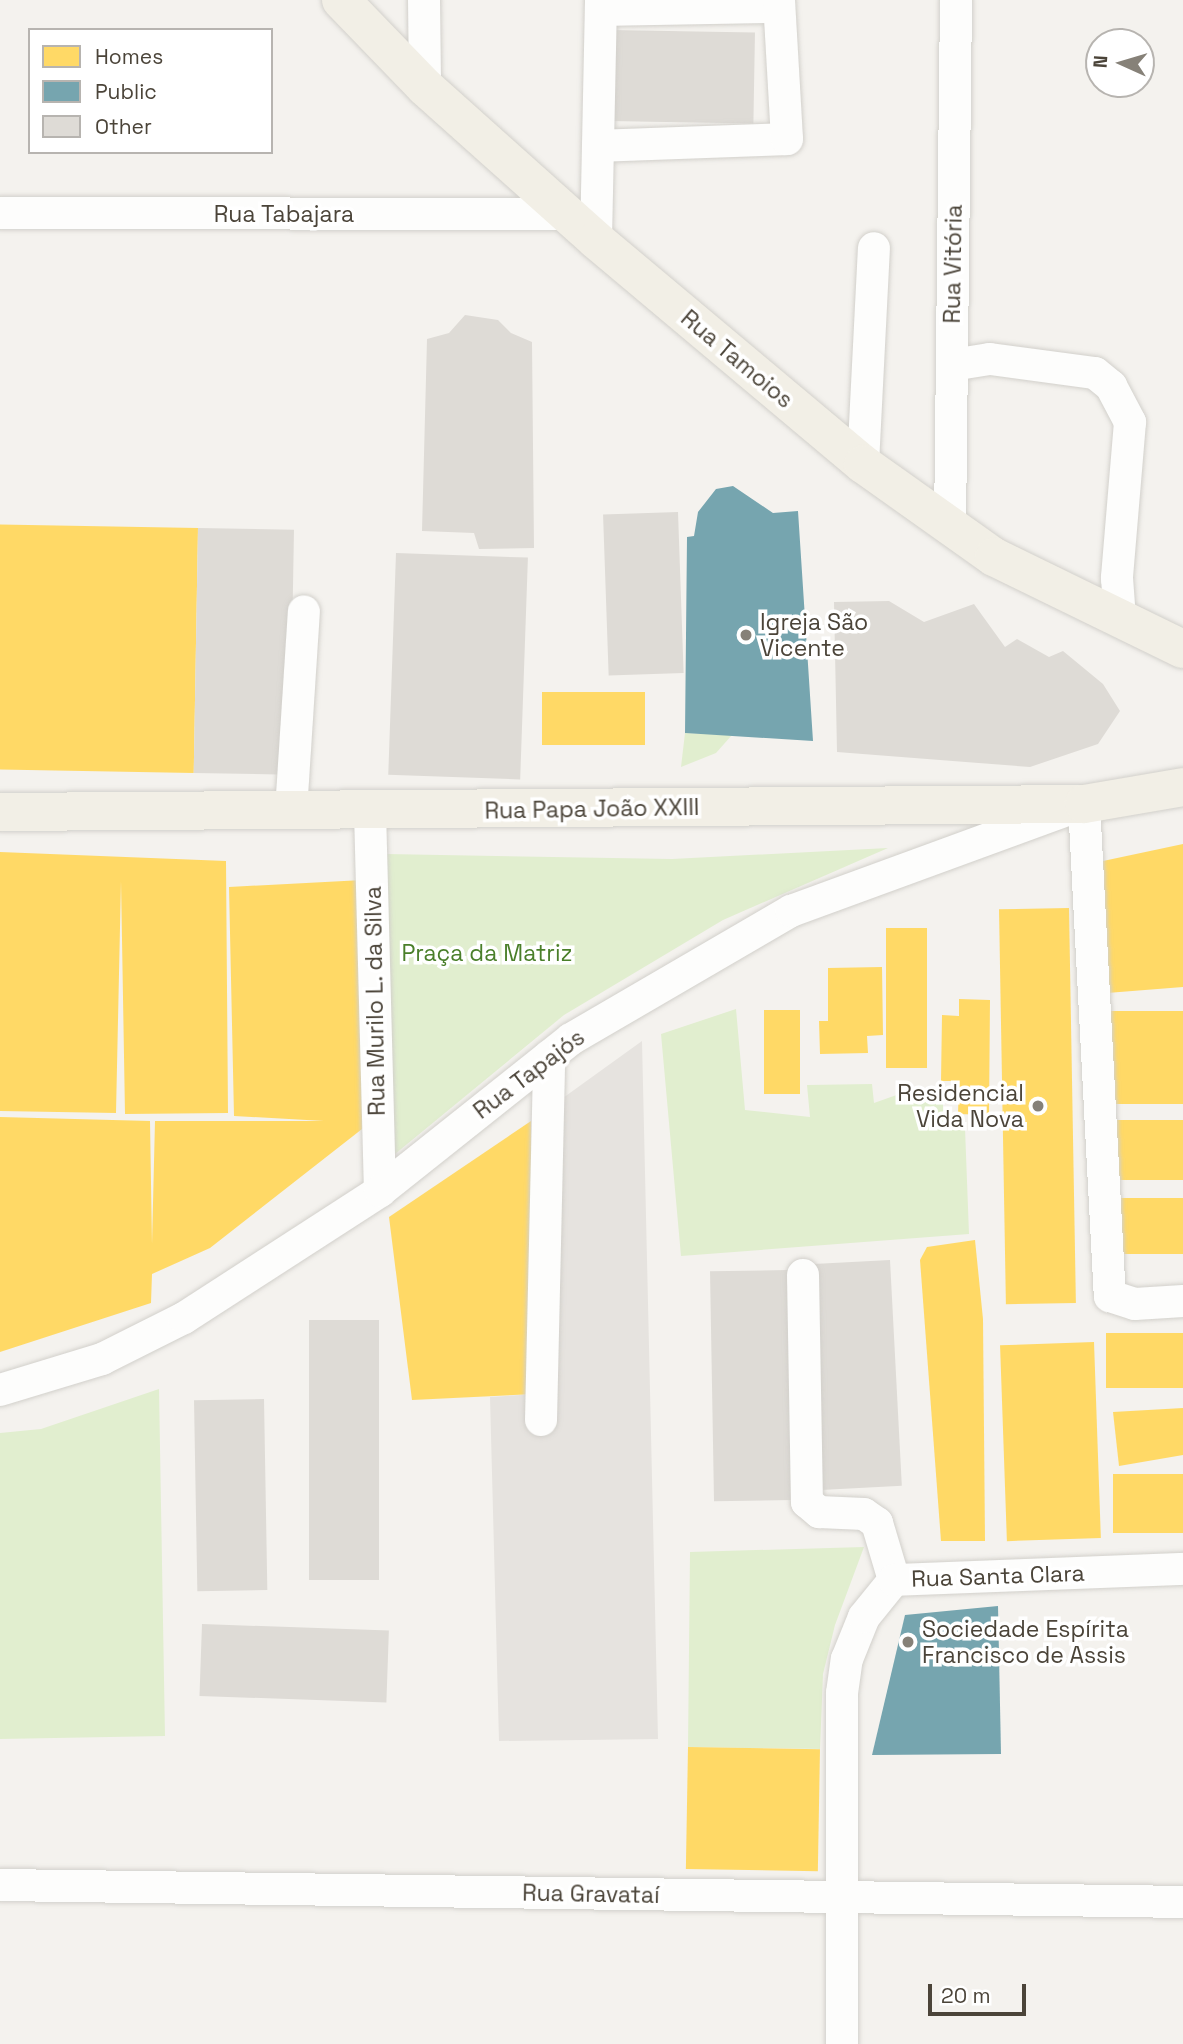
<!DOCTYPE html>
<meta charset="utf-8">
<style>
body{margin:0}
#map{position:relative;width:1183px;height:2044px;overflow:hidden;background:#f4f2ee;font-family:"Space Grotesk",sans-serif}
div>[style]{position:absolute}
.green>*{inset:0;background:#e1eecf}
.parking>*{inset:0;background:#e6e3df}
.homes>*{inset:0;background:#ffd966;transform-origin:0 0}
.public>*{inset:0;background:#76a5af}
.building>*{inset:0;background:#dedbd6;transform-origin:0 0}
.roads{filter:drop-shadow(0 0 2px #d2d0cb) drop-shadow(0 0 2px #d2d0cb)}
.minor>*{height:32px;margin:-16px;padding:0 16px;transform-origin:16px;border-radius:16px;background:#fdfdfc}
.major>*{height:38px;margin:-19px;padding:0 19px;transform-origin:19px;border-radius:19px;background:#f2efe6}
.dots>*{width:19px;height:19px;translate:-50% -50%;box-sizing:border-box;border:4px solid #fff;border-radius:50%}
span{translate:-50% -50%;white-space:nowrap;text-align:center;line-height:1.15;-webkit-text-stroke:7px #fff;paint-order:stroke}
.street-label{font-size:23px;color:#4b4439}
.poi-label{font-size:23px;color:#4b4439}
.left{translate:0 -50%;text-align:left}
.right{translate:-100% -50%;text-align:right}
.park-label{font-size:23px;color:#4a7f2a}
.legend{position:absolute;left:28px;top:28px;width:245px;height:126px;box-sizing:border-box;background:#fff;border:2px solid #b7b4b0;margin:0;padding:9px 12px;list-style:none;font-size:21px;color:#4b4439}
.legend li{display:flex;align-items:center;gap:14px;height:35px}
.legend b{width:35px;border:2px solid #b7b4b0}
.north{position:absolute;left:1085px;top:28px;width:70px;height:70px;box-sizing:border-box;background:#fff;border:2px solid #b7b4b0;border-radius:50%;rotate:274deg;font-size:19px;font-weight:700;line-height:28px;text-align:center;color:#4b4439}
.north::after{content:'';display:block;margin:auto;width:24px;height:32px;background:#868178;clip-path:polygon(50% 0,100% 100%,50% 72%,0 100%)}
.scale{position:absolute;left:928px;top:1984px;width:98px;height:32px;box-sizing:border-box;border:4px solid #4b4439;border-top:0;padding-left:9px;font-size:21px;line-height:24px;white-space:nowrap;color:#4b4439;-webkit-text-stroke:5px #fff;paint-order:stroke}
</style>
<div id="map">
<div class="green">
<i style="clip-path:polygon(685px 733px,732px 735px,716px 753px,681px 767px)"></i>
<i style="clip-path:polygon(888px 848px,723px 920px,564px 1015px,395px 1154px,386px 854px,672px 859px)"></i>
<i style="clip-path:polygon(736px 1009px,745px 1110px,810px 1117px,807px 1085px,872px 1084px,874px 1103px,922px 1086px,928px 1101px,943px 1101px,943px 1126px,965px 1128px,969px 1234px,681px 1256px,661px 1034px)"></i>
<i style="clip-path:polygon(159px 1389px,165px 1736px,0 1739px,0 1433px,41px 1429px)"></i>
<i style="clip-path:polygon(864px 1547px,835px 1625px,823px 1674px,820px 1749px,688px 1747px,690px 1552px)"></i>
</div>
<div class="parking">
<i style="clip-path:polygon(642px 1041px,658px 1739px,499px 1741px,490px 1397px,535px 1394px,531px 1121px)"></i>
</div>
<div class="homes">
<i style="left:198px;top:528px;width:245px;height:198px;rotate:91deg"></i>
<i style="left:542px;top:692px;width:103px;height:53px"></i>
<i style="clip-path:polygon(1183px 844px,1183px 987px,1107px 993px,1103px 861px)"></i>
<i style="clip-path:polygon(0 852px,226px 861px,228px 1113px,125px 1114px,121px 881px,116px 1113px,0 1111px)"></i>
<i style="clip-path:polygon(363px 880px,371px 1122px,210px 1248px,152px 1274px,151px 1303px,0 1352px,0 1117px,150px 1121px,152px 1244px,155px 1121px,324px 1121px,234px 1116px,229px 887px)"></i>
<i style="left:1069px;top:908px;width:395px;height:70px;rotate:89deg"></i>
<i style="left:886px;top:928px;width:41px;height:140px"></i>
<i style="clip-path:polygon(882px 967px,883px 1035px,867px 1036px,868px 1053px,820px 1054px,819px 1021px,828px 1021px,828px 968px)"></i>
<i style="clip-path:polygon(959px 999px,990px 1000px,989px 1115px,958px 1114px,959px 1081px,941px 1081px,942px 1015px,959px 1016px)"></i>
<i style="left:764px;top:1010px;width:36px;height:84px"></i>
<i style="left:1183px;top:1011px;width:93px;height:75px;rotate:90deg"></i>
<i style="left:1183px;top:1120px;width:60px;height:67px;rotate:90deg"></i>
<i style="clip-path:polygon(531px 1121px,535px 1394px,412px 1400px,389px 1217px)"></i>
<i style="left:1183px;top:1198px;width:56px;height:65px;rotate:90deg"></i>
<i style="clip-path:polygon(975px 1240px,983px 1319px,985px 1541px,941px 1541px,920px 1260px,927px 1247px)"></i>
<i style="left:1183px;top:1333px;width:55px;height:77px;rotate:90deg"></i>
<i style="left:1094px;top:1342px;width:196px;height:94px;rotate:88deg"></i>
<i style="clip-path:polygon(1183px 1408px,1183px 1455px,1119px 1466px,1113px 1412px)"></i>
<i style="left:1183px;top:1474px;width:59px;height:70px;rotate:90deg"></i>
<i style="left:688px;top:1747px;width:132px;height:122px;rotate:1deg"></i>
</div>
<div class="public">
<i style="clip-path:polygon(733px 486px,773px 513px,798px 511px,813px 741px,685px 733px,687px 537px,694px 536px,698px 512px,716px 489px)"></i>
<i style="clip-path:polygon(998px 1606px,1001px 1754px,872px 1755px,905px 1615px)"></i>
</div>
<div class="building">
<i style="left:610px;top:30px;width:145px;height:91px;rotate:1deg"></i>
<i style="clip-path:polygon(465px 315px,498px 320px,511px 333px,532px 342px,534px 548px,479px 549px,474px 533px,422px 531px,427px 339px,449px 333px)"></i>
<i style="left:678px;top:512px;width:161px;height:75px;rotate:88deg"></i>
<i style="left:198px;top:528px;width:96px;height:245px;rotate:1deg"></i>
<i style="left:396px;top:553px;width:132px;height:222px;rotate:2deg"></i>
<i style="clip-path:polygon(889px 601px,924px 622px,974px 604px,1005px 647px,1017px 639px,1049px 657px,1063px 651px,1103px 684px,1120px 711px,1098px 744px,1030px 767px,837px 752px,834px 602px)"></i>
<i style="left:890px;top:1260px;width:226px;height:81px;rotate:87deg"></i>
<i style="left:788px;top:1270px;width:230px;height:78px;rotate:89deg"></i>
<i style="left:379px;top:1320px;width:260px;height:70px;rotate:90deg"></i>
<i style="left:264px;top:1399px;width:191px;height:70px;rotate:89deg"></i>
<i style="left:202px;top:1624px;width:187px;height:72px;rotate:2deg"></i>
</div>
<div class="roads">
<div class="minor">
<i style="left:424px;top:0;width:87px;rotate:89.3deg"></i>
<i style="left:601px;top:10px;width:178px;rotate:-1deg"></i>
<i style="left:598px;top:146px;width:189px;rotate:-2.1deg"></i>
<i style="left:787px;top:139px;width:139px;rotate:-93.3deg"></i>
<i style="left:0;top:213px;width:567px;rotate:0.1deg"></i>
<i style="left:596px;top:240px;width:240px;rotate:-88.8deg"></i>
<i style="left:952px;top:365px;width:38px;rotate:-9deg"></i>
<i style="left:990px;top:359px;width:106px;rotate:7.6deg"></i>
<i style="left:1095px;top:373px;width:21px;rotate:39deg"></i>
<i style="left:1111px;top:386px;width:41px;rotate:62.2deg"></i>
<i style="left:1130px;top:422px;width:157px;rotate:94.8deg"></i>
<i style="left:1117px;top:578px;width:41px;rotate:85.8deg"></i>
<i style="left:863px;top:464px;width:216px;rotate:-87.1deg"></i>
<i style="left:950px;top:528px;width:528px;rotate:-89.35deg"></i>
<i style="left:291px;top:811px;width:200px;rotate:-86.3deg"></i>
<i style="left:370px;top:811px;width:380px;rotate:88.5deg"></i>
<i style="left:803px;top:1275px;width:227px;rotate:89deg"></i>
<i style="left:807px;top:1502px;width:16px;rotate:40deg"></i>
<i style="left:819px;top:1512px;width:45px;rotate:2.5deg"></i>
<i style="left:864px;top:1514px;width:16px;rotate:35deg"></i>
<i style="left:877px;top:1523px;width:59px;rotate:73.4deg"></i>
<i style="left:0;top:1390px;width:107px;rotate:-16.9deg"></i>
<i style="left:102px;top:1359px;width:92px;rotate:-26.6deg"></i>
<i style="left:184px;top:1318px;width:234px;rotate:-32.9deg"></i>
<i style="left:380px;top:1191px;width:244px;rotate:-38.5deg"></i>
<i style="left:571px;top:1039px;width:255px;rotate:-30.2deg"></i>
<i style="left:791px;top:911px;width:312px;rotate:-20.1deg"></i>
<i style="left:1084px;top:804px;width:493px;rotate:87deg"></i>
<i style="left:1110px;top:1296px;width:26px;rotate:18deg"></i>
<i style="left:1135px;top:1304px;width:48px;rotate:-3.6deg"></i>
<i style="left:541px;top:1420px;width:364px;rotate:-88.7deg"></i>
<i style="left:0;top:1885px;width:1183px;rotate:0.82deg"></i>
<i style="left:842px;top:2044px;width:351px;rotate:-90deg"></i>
<i style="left:842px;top:1693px;width:34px;rotate:-82deg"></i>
<i style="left:847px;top:1659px;width:45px;rotate:-68deg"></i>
<i style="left:864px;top:1617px;width:48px;rotate:-51deg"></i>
<i style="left:894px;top:1580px;width:289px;rotate:-2.2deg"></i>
</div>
<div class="major">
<i style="left:341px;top:0;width:121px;rotate:46deg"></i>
<i style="left:425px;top:87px;width:229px;rotate:41.8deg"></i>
<i style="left:596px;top:240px;width:349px;rotate:40deg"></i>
<i style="left:863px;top:464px;width:161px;rotate:35.4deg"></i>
<i style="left:994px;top:557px;width:210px;rotate:26deg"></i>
<i style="left:0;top:812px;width:1084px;rotate:-0.42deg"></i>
<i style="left:1084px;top:804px;width:100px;rotate:-9.7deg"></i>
</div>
</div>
<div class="dots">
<i style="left:746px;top:635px;background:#868178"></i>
<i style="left:1038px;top:1106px;background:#868178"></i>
<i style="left:908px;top:1642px;background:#868178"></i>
</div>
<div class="street-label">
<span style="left:284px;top:214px">Rua Tabajara</span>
<span style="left:953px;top:264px;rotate:-89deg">Rua Vitória</span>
<span style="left:737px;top:359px;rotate:40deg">Rua Tamoios</span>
<span style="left:592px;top:809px;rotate:-1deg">Rua Papa João XXIII</span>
<span style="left:375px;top:1001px;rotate:-91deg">Rua Murilo L. da Silva</span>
<span style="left:529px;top:1074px;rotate:-37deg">Rua Tapajós</span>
<span style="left:998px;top:1576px;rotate:-2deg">Rua Santa Clara</span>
<span style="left:591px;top:1894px;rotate:1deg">Rua Gravataí</span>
</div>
<div class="poi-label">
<span class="left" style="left:760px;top:635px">Igreja São<br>Vicente</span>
<span class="right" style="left:1024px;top:1106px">Residencial<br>Vida Nova</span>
<span class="left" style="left:922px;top:1642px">Sociedade Espírita<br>Francisco de Assis</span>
</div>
<div class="park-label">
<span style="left:487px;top:953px">Praça da Matriz</span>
</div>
<ul class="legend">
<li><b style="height:19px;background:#ffd966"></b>Homes</li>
<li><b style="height:19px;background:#76a5af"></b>Public</li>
<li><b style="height:19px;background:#dedbd6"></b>Other</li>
</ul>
<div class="north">N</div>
<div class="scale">20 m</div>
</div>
